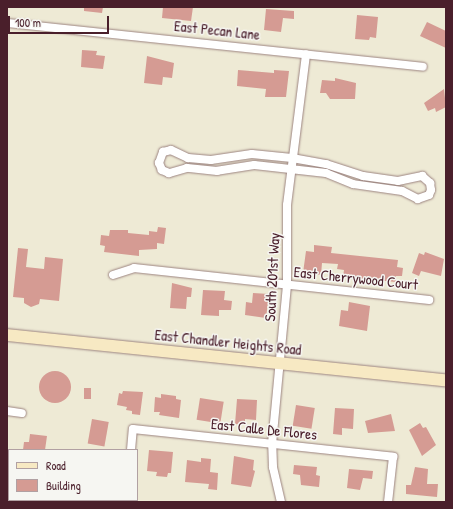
<!DOCTYPE html>
<style>
body{margin:0}
#map{position:relative;width:453px;height:509px;overflow:hidden;background:#eeead5;font-family:"Patrick Hand",sans-serif}
div>[style]{position:absolute}
.building>*{inset:0;background:#d59b93;transform-origin:0 0}
.round{border-radius:50%}
.roads{filter:drop-shadow(0 0 1px #9c8480) drop-shadow(0 0 1px #9c8480)}
.minor>*{height:8px;margin:-4px;padding:0 4px;transform-origin:4px;border-radius:4px;background:#fff}
.secondary>*{height:12px;margin:-6px;padding:0 6px;transform-origin:6px;border-radius:6px;background:#f7e9c3}
span{translate:-50% -50%;white-space:nowrap;text-align:center;line-height:1.15;-webkit-text-stroke:3px #f6f6f2;paint-order:stroke}
.street-label{font-size:15px;color:#4a1f2b}
.frame{position:absolute;inset:0;border:8px solid #4a1f2b;pointer-events:none}
.legend{position:absolute;left:8px;top:449px;width:130px;height:52px;box-sizing:border-box;background:#f6f6f2;border:1px solid #b1a0a2;margin:0;padding:5px 7px;list-style:none;font-size:12px;color:#4a1f2b}
.legend li{display:flex;align-items:center;gap:8px;height:20px}
.legend b{width:20px;border:1px solid #b1a0a2}
.scale{position:absolute;left:8px;top:16px;width:101px;height:18px;box-sizing:border-box;border:2px solid #4a1f2b;border-top:0;padding-left:5px;font-size:12px;line-height:14px;white-space:nowrap;color:#4a1f2b;-webkit-text-stroke:3px #f6f6f2;paint-order:stroke}
</style>
<div id="map">
<div class="building">
<i style="clip-path:polygon(84px 7px,103px 7px,102px 13px,84px 11px)"></i>
<i style="clip-path:polygon(163px 7px,193px 7px,191px 21px,162px 18px)"></i>
<i style="clip-path:polygon(266px 9px,294px 11px,294px 19px,283px 18px,281px 32px,264px 30px)"></i>
<i style="clip-path:polygon(357px 15px,378px 17px,376px 38px,370px 37px,369px 40px,355px 39px)"></i>
<i style="clip-path:polygon(427px 22px,446px 31px,446px 48px,420px 36px)"></i>
<i style="clip-path:polygon(82px 50px,97px 51px,96px 55px,105px 56px,103px 69px,81px 67px)"></i>
<i style="clip-path:polygon(147px 56px,174px 63px,172px 78px,163px 77px,162px 85px,144px 83px)"></i>
<i style="clip-path:polygon(238px 70px,274px 73px,274px 70px,289px 71px,286px 97px,265px 97px,266px 89px,237px 86px)"></i>
<i style="clip-path:polygon(335px 78px,356px 83px,355px 99px,330px 99px,326px 93px,320px 93px,322px 80px,335px 81px)"></i>
<i style="clip-path:polygon(444px 89px,446px 107px,436px 112px,435px 108px,428px 111px,424px 103px)"></i>
<i style="clip-path:polygon(158px 227px,166px 228px,164px 244px,157px 243px,157px 249px,139px 250px,139px 256px,104px 252px,105px 246px,100px 245px,101px 235px,109px 236px,110px 230px,128px 230px,128px 233px,149px 235px,149px 231px,157px 232px)"></i>
<i style="clip-path:polygon(314px 245px,332px 247px,331px 253px,398px 260px,397px 267px,403px 268px,402px 276px,396px 276px,396px 282px,343px 277px,344px 270px,337px 269px,338px 264px,322px 263px,321px 275px,303px 273px,306px 251px,314px 252px)"></i>
<i style="clip-path:polygon(18px 248px,28px 249px,26px 267px,44px 269px,45px 257px,63px 259px,59px 301px,40px 299px,39px 304px,31px 307px,24px 303px,24px 298px,13px 297px)"></i>
<i style="clip-path:polygon(425px 252px,444px 259px,441px 276px,421px 271px,419px 276px,412px 273px,419px 253px,424px 255px)"></i>
<i style="clip-path:polygon(172px 283px,192px 288px,191px 297px,187px 297px,186px 309px,170px 308px)"></i>
<i style="clip-path:polygon(203px 290px,225px 291px,224px 300px,232px 301px,231px 310px,219px 310px,219px 316px,201px 315px)"></i>
<i style="clip-path:polygon(253px 293px,269px 294px,266px 318px,245px 315px,246px 302px,252px 303px)"></i>
<i style="clip-path:polygon(349px 302px,370px 306px,367px 331px,339px 326px,341px 310px,348px 311px)"></i>
<i class="round" style="left:39px;top:371px;width:32px;height:32px"></i>
<i style="left:84px;top:388px;width:7px;height:11px"></i>
<i style="clip-path:polygon(123px 391px,143px 392px,140px 415px,132px 414px,132px 411px,126px 410px,127px 407px,117px 405px,119px 393px,122px 394px)"></i>
<i style="clip-path:polygon(161px 394px,176px 396px,176px 399px,181px 400px,179px 418px,159px 415px,160px 412px,154px 412px,155px 397px,161px 398px)"></i>
<i style="left:200px;top:398px;width:24px;height:22px;rotate:9deg"></i>
<i style="clip-path:polygon(237px 399px,257px 400px,256px 420px,245px 419px,245px 425px,235px 424px)"></i>
<i style="left:296px;top:405px;width:19px;height:21px;rotate:9deg"></i>
<i style="clip-path:polygon(335px 408px,354px 409px,353px 429px,342px 428px,342px 435px,333px 434px)"></i>
<i style="clip-path:polygon(391px 414px,395px 431px,368px 433px,365px 421px)"></i>
<i style="left:92px;top:419px;width:17px;height:25px;rotate:10deg"></i>
<i style="clip-path:polygon(420px 423px,423px 428px,426px 427px,436px 445px,422px 456px,409px 430px)"></i>
<i style="clip-path:polygon(30px 434px,47px 436px,45px 450px,23px 450px,24px 442px,29px 442px)"></i>
<i style="clip-path:polygon(149px 450px,173px 452px,171px 473px,168px 473px,167px 477px,156px 476px,157px 472px,147px 471px)"></i>
<i style="clip-path:polygon(234px 456px,254px 460px,253px 470px,255px 471px,251px 487px,231px 484px)"></i>
<i style="clip-path:polygon(201px 458px,211px 459px,210px 472px,218px 473px,217px 490px,208px 489px,209px 484px,185px 482px,187px 460px,201px 462px)"></i>
<i style="clip-path:polygon(294px 465px,317px 467px,316px 475px,320px 476px,319px 487px,301px 485px,300px 475px,293px 474px)"></i>
<i style="clip-path:polygon(415px 467px,428px 469px,427px 484px,438px 484px,437px 497px,406px 494px,406px 485px,411px 485px)"></i>
<i style="clip-path:polygon(349px 469px,373px 471px,372px 479px,363px 478px,360px 490px,347px 488px)"></i>
</div>
<div class="roads">
<div class="minor">
<i style="left:7px;top:23px;width:418px;rotate:6deg"></i>
<i style="left:171px;top:150px;width:19px;rotate:25deg"></i>
<i style="left:188px;top:158px;width:23px;rotate:5deg"></i>
<i style="left:211px;top:160px;width:41px;rotate:-8.3deg"></i>
<i style="left:252px;top:154px;width:40px;rotate:5.7deg"></i>
<i style="left:292px;top:158px;width:35px;rotate:10deg"></i>
<i style="left:326px;top:164px;width:39px;rotate:18deg"></i>
<i style="left:363px;top:176px;width:35px;rotate:8deg"></i>
<i style="left:398px;top:181px;width:25px;rotate:-12deg"></i>
<i style="left:422px;top:176px;width:11px;rotate:41deg"></i>
<i style="left:430px;top:183px;width:7px;rotate:82deg"></i>
<i style="left:431px;top:190px;width:5px;rotate:112deg"></i>
<i style="left:429px;top:195px;width:12px;rotate:160deg"></i>
<i style="left:418px;top:199px;width:18px;rotate:-153deg"></i>
<i style="left:402px;top:191px;width:49px;rotate:-171.9deg"></i>
<i style="left:353px;top:184px;width:29px;rotate:-158deg"></i>
<i style="left:326px;top:173px;width:72px;rotate:-173.7deg"></i>
<i style="left:254px;top:165px;width:37px;rotate:171deg"></i>
<i style="left:217px;top:171px;width:30px;rotate:-174deg"></i>
<i style="left:187px;top:168px;width:19px;rotate:164deg"></i>
<i style="left:169px;top:173px;width:8px;rotate:-157deg"></i>
<i style="left:162px;top:170px;width:8px;rotate:-113deg"></i>
<i style="left:159px;top:163px;width:12px;rotate:-70deg"></i>
<i style="left:163px;top:152px;width:8px;rotate:-14deg"></i>
<i style="left:113px;top:275px;width:22px;rotate:-18deg"></i>
<i style="left:134px;top:268px;width:297px;rotate:6.2deg"></i>
<i style="left:7px;top:411px;width:15px;rotate:8deg"></i>
<i style="left:131px;top:450px;width:21px;rotate:-85deg"></i>
<i style="left:133px;top:429px;width:262px;rotate:6.1deg"></i>
<i style="left:393px;top:457px;width:45px;rotate:96.3deg"></i>
<i style="left:126px;top:502px;width:2px;rotate:-90deg"></i>
<i style="left:281px;top:502px;width:36px;rotate:-103deg"></i>
<i style="left:273px;top:467px;width:23px;rotate:-92deg"></i>
<i style="left:272px;top:444px;width:161px;rotate:-84.6deg"></i>
<i style="left:287px;top:284px;width:79px;rotate:-90deg"></i>
<i style="left:287px;top:205px;width:152px;rotate:-82.8deg"></i>
</div>
<div class="secondary">
<i style="left:7px;top:335px;width:441px;rotate:5.9deg"></i>
</div>
</div>
<div class="street-label">
<span style="left:217px;top:30px;rotate:6deg">East Pecan Lane</span>
<span style="left:272px;top:277px;rotate:-87deg">South 201st Way</span>
<span style="left:356px;top:278px;rotate:6deg">East Cherrywood Court</span>
<span style="left:228px;top:342px;rotate:6deg">East Chandler Heights Road</span>
<span style="left:264px;top:429px;rotate:6deg">East Calle De Flores</span>
</div>
<div class="frame"></div>
<ul class="legend">
<li><b style="height:5px;background:#f7e9c3"></b>Road</li>
<li><b style="height:11px;background:#d59b93"></b>Building</li>
</ul>
<div class="scale">100 m</div>
</div>
